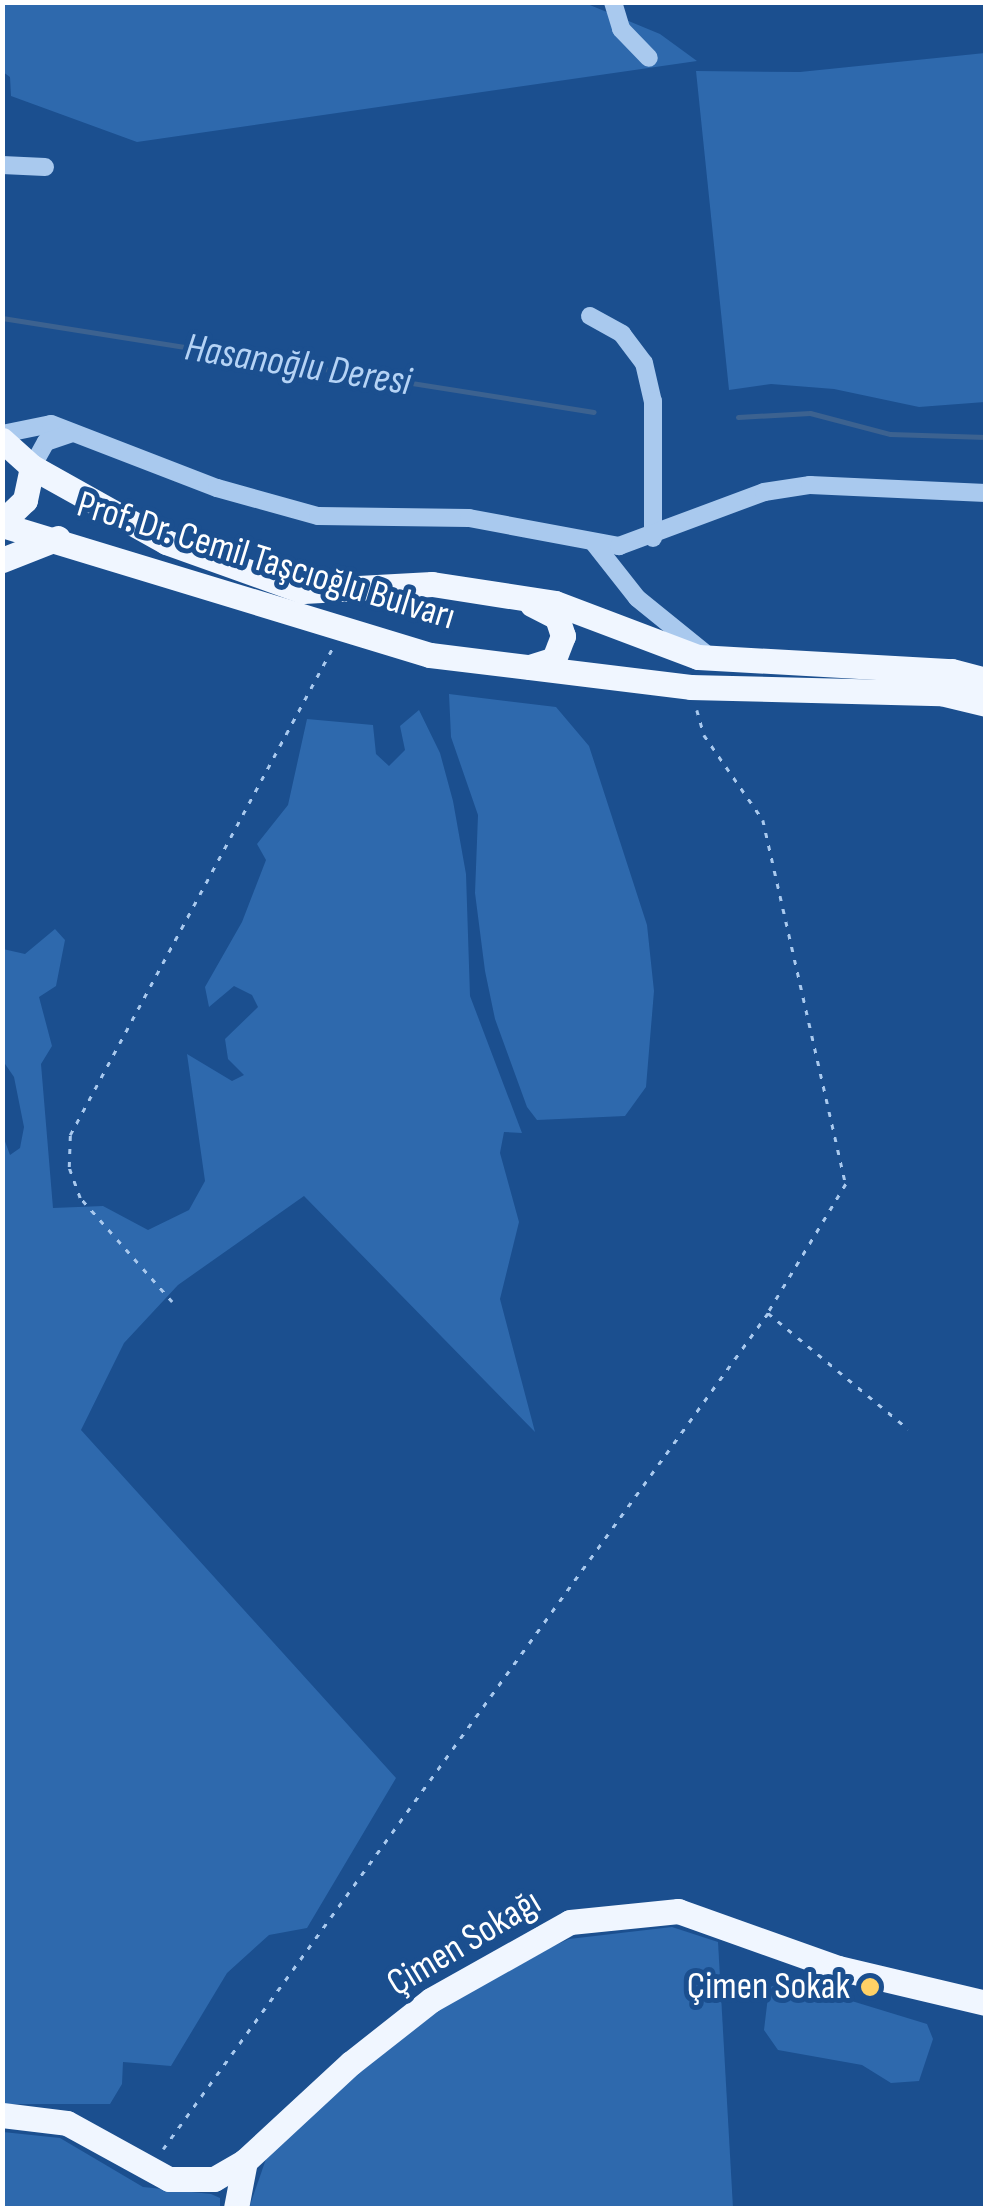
<!DOCTYPE html>
<meta charset="utf-8">
<style>
body{margin:0}
#map{position:relative;width:988px;height:2211px;overflow:hidden;background:#1b4f8f;font-family:"Sofia Sans Condensed",sans-serif}
div>[style]{position:absolute}
.green>*{inset:0;background:#2e69ad}
.stream>*{height:5px;margin:-2.5px;padding:0 2.5px;transform-origin:2.5px;border-radius:2.5px;background:#3c6290}
.path>*{height:2.5px;margin-top:-1.25px;transform-origin:0;background:repeating-linear-gradient(90deg,#a9c9ee 0 5px,transparent 0 13px)}
.minor>*{height:18px;margin:-9px;padding:0 9px;transform-origin:9px;border-radius:9px;background:#a9c9ee}
.major>*{height:25px;margin:-12.5px;padding:0 12.5px;transform-origin:12.5px;border-radius:12.5px;background:#f0f6ff}
.dots>*{width:28px;height:28px;translate:-50% -50%;box-sizing:border-box;border:5px solid #1b4f8f;border-radius:50%}
span{translate:-50% -50%;white-space:nowrap;text-align:center;line-height:1.15;-webkit-text-stroke:10px #1b4f8f;paint-order:stroke}
.street-label{font-size:38px;color:#fff}
.poi-label{font-size:38px;color:#fff}
.right{translate:-100% -50%;text-align:right}
.water-label{font-size:40px;color:#b5d3f5;font-style:italic}
.frame{position:absolute;inset:0;border:5px solid #fff;pointer-events:none}
</style>
<div id="map">
<div class="green">
<i style="clip-path:polygon(2px 3px,585px 3px,660px 34px,697px 61px,137px 142px,11px 96px,10px 77px,3px 72px)"></i>
<i style="clip-path:polygon(985px 53px,985px 402px,919px 407px,834px 389px,771px 384px,729px 390px,696px 71px,800px 72px)"></i>
<i style="clip-path:polygon(449px 694px,556px 707px,589px 746px,647px 925px,654px 991px,646px 1087px,625px 1116px,537px 1120px,527px 1107px,495px 1019px,485px 971px,475px 893px,478px 815px,451px 737px)"></i>
<i style="clip-path:polygon(419px 710px,440px 753px,453px 801px,466px 874px,470px 996px,522px 1133px,504px 1132px,500px 1153px,519px 1222px,500px 1299px,535px 1432px,304px 1196px,178px 1285px,124px 1343px,81px 1430px,396px 1778px,307px 1928px,269px 1935px,227px 1973px,171px 2066px,123px 2062px,122px 2084px,110px 2104px,3px 2104px,2px 1133px,10px 1155px,20px 1148px,24px 1127px,14px 1077px,3px 1061px,3px 949px,25px 954px,55px 929px,65px 940px,56px 986px,39px 997px,52px 1046px,41px 1064px,53px 1208px,103px 1206px,148px 1230px,189px 1210px,205px 1181px,187px 1054px,232px 1081px,244px 1075px,228px 1059px,225px 1039px,258px 1007px,252px 995px,234px 986px,209px 1007px,205px 987px,242px 922px,266px 860px,257px 844px,288px 805px,307px 719px,373px 725px,376px 754px,389px 766px,405px 750px,400px 726px)"></i>
<i style="clip-path:polygon(672px 1927px,718px 1942px,733px 2208px,249px 2208px,266px 2159px,295px 2122px,441px 2008px,500px 1970px,569px 1939px)"></i>
<i style="clip-path:polygon(783px 1980px,927px 2024px,933px 2039px,919px 2081px,891px 2083px,862px 2065px,778px 2050px,764px 2030px,769px 1988px)"></i>
<i style="clip-path:polygon(3px 2132px,60px 2138px,143px 2187px,211px 2194px,220px 2198px,220px 2208px,3px 2208px)"></i>
</div>
<div class="stream">
<i style="left:2px;top:318px;width:599px;rotate:9.02deg"></i>
<i style="left:738px;top:417px;width:72px;rotate:-3.2deg"></i>
<i style="left:810px;top:413px;width:83px;rotate:14.7deg"></i>
<i style="left:890px;top:434px;width:96px;rotate:1.8deg"></i>
</div>
<div class="path">
<i style="left:697px;top:710px;width:26px;rotate:74deg"></i>
<i style="left:704px;top:735px;width:103px;rotate:55.2deg"></i>
<i style="left:763px;top:820px;width:373px;rotate:77.2deg"></i>
<i style="left:846px;top:1184px;width:149px;rotate:121.2deg"></i>
<i style="left:172px;top:1302px;width:139px;rotate:-131.5deg"></i>
<i style="left:80px;top:1198px;width:33px;rotate:-110deg"></i>
<i style="left:69px;top:1167px;width:32px;rotate:-88deg"></i>
<i style="left:70px;top:1135px;width:554px;rotate:-61.68deg"></i>
<i style="left:163px;top:2149px;width:1032px;rotate:-54.11deg"></i>
<i style="left:768px;top:1313px;width:182px;rotate:39.6deg"></i>
</div>
<div class="minor">
<i style="left:613px;top:2px;width:28px;rotate:73deg"></i>
<i style="left:621px;top:29px;width:40px;rotate:46deg"></i>
<i style="left:2px;top:165px;width:43px;rotate:2.7deg"></i>
<i style="left:590px;top:316px;width:37px;rotate:29deg"></i>
<i style="left:622px;top:334px;width:36px;rotate:53deg"></i>
<i style="left:644px;top:363px;width:39px;rotate:77deg"></i>
<i style="left:653px;top:401px;width:137px;rotate:90deg"></i>
<i style="left:2px;top:434px;width:50px;rotate:-11.5deg"></i>
<i style="left:51px;top:424px;width:178px;rotate:21.1deg"></i>
<i style="left:217px;top:488px;width:105px;rotate:15.5deg"></i>
<i style="left:318px;top:516px;width:151px;rotate:0.8deg"></i>
<i style="left:469px;top:518px;width:153px;rotate:10.6deg"></i>
<i style="left:619px;top:546px;width:155px;rotate:-20.4deg"></i>
<i style="left:764px;top:492px;width:47px;rotate:-8.7deg"></i>
<i style="left:810px;top:485px;width:176px;rotate:2.6deg"></i>
<i style="left:32px;top:467px;width:29px;rotate:-61deg"></i>
<i style="left:46px;top:442px;width:28px;rotate:-19deg"></i>
<i style="left:593px;top:542px;width:71px;rotate:51.8deg"></i>
<i style="left:637px;top:598px;width:87px;rotate:39deg"></i>
</div>
<div class="major">
<i style="left:2px;top:440px;width:40px;rotate:42deg"></i>
<i style="left:32px;top:467px;width:34px;rotate:102deg"></i>
<i style="left:25px;top:500px;width:32px;rotate:136deg"></i>
<i style="left:32px;top:467px;width:154px;rotate:29.2deg"></i>
<i style="left:166px;top:542px;width:145px;rotate:19.7deg"></i>
<i style="left:303px;top:591px;width:129px;rotate:-3.1deg"></i>
<i style="left:432px;top:584px;width:124px;rotate:8.8deg"></i>
<i style="left:555px;top:603px;width:153px;rotate:20.7deg"></i>
<i style="left:698px;top:657px;width:254px;rotate:3.2deg"></i>
<i style="left:952px;top:671px;width:35px;rotate:15deg"></i>
<i style="left:2px;top:525px;width:447px;rotate:16.9deg"></i>
<i style="left:430px;top:655px;width:262px;rotate:7deg"></i>
<i style="left:690px;top:687px;width:251px;rotate:1.4deg"></i>
<i style="left:941px;top:693px;width:46px;rotate:13.7deg"></i>
<i style="left:2px;top:560px;width:60px;rotate:-21.4deg"></i>
<i style="left:530px;top:667px;width:25px;rotate:-18deg"></i>
<i style="left:554px;top:659px;width:25px;rotate:-69deg"></i>
<i style="left:563px;top:636px;width:20px;rotate:-108deg"></i>
<i style="left:557px;top:617px;width:28px;rotate:-153deg"></i>
<i style="left:2px;top:2115px;width:65px;rotate:7deg"></i>
<i style="left:67px;top:2123px;width:116px;rotate:28.8deg"></i>
<i style="left:169px;top:2179px;width:45px"></i>
<i style="left:214px;top:2179px;width:36px;rotate:-30deg"></i>
<i style="left:236px;top:2208px;width:48px;rotate:-79.2deg"></i>
<i style="left:245px;top:2161px;width:144px;rotate:-42.8deg"></i>
<i style="left:351px;top:2063px;width:102px;rotate:-38.2deg"></i>
<i style="left:431px;top:2000px;width:159px;rotate:-29.3deg"></i>
<i style="left:570px;top:1922px;width:109px;rotate:-5.8deg"></i>
<i style="left:678px;top:1911px;width:170px;rotate:19.6deg"></i>
<i style="left:838px;top:1968px;width:152px;rotate:13.3deg"></i>
</div>
<div class="dots">
<i style="left:870px;top:1987px;background:#ffd166"></i>
</div>
<div class="street-label">
<span style="left:266px;top:561px;rotate:17deg">Prof. Dr. Cemil Taşcıoğlu Bulvarı</span>
<span style="left:464px;top:1943px;rotate:-31deg">Çimen Sokağı</span>
</div>
<div class="poi-label">
<span class="right" style="left:850px;top:1987px">Çimen Sokak</span>
</div>
<div class="water-label">
<span style="left:298px;top:365px;rotate:9deg">Hasanoğlu Deresi</span>
</div>
<div class="frame"></div>
</div>
